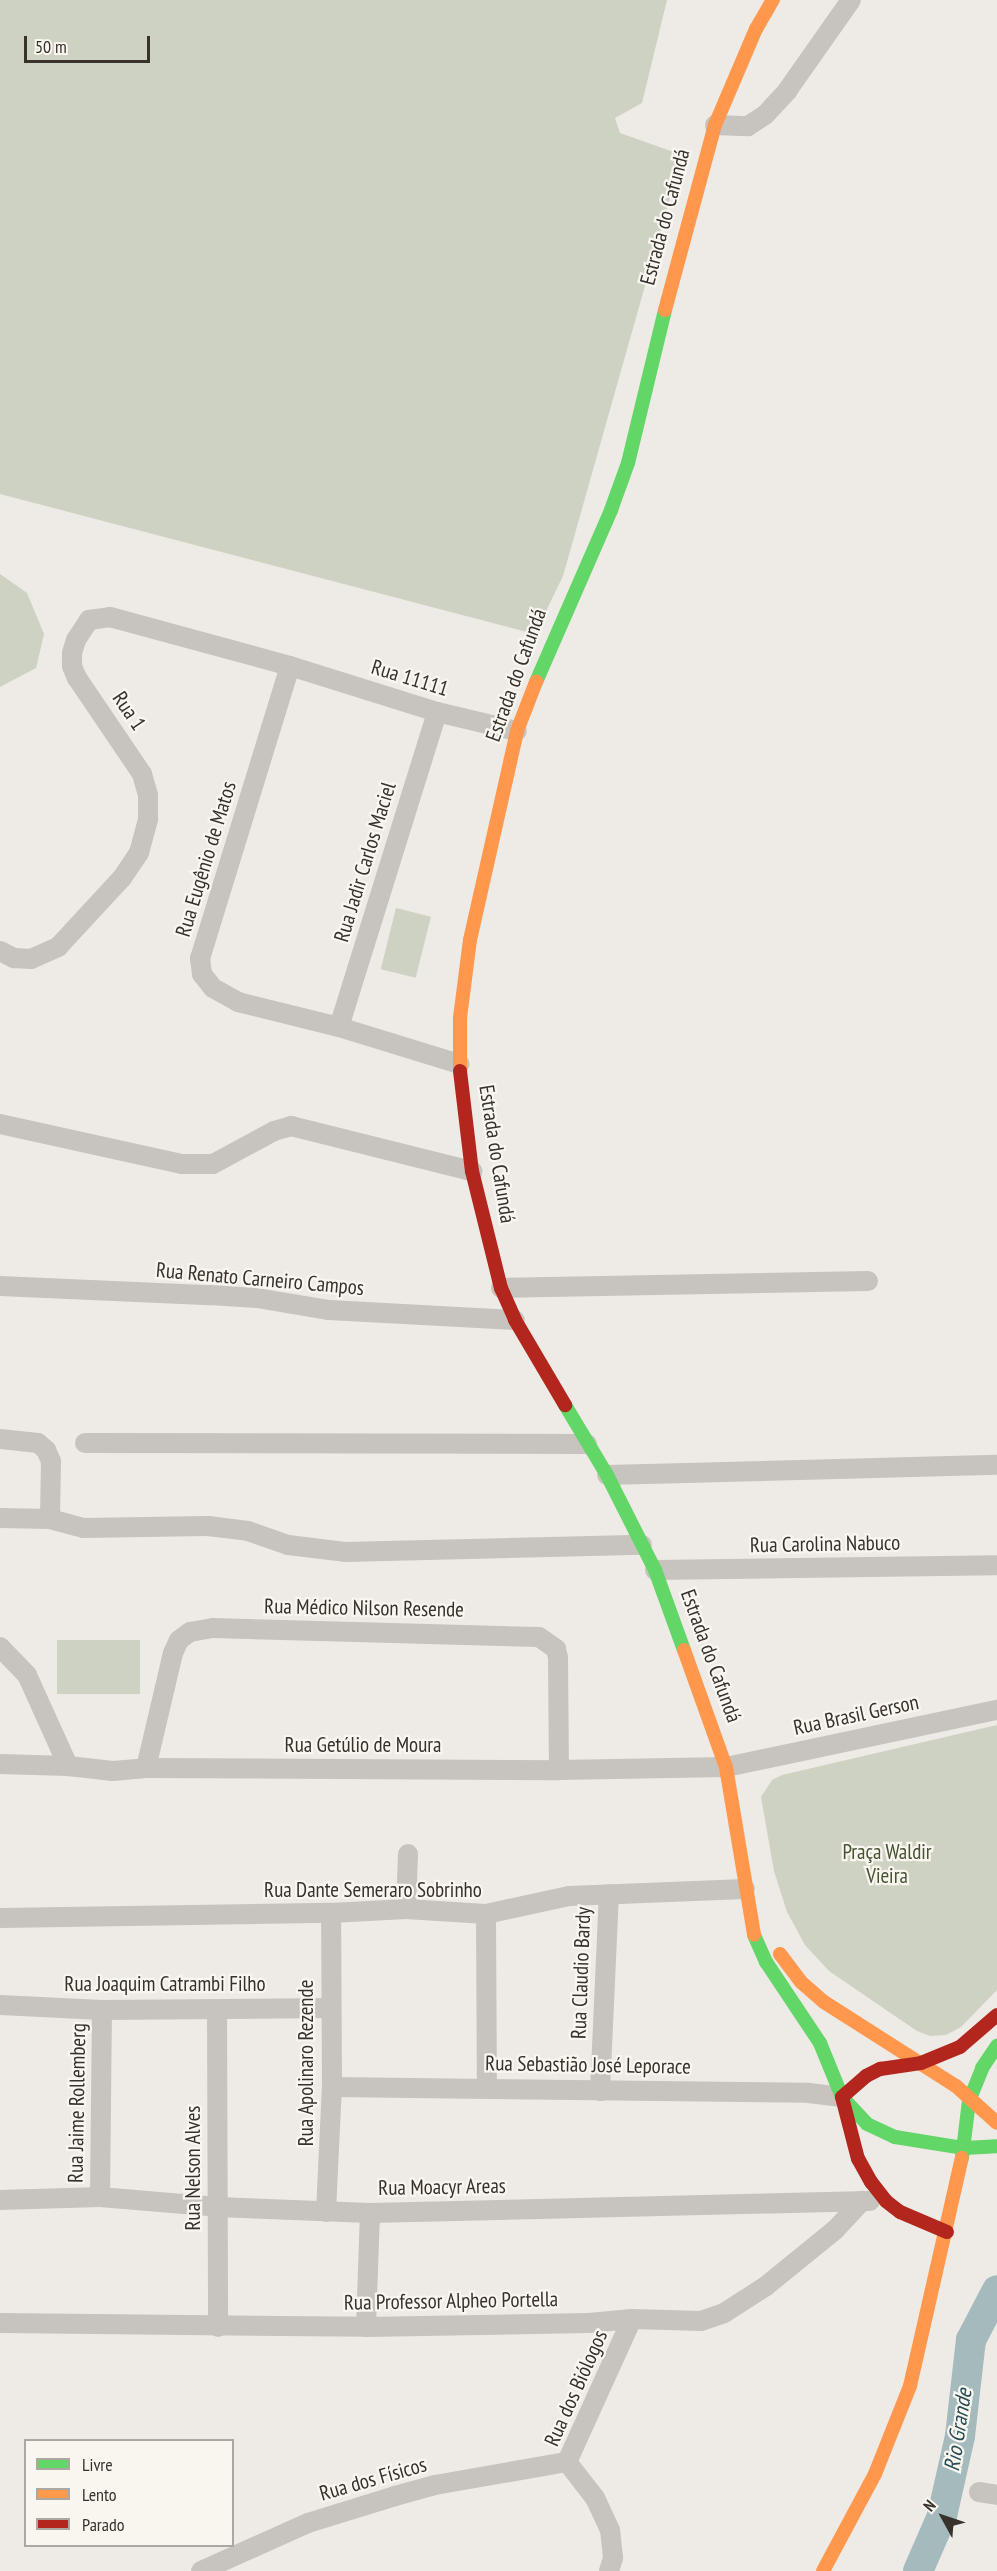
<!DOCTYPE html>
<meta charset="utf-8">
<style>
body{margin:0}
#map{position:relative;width:997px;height:2571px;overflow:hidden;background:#eeeae6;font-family:"PT Sans Narrow",sans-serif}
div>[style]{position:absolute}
.green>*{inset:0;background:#ced2c2;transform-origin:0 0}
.river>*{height:30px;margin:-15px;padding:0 15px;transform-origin:15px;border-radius:15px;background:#a4babd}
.street>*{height:20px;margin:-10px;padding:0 10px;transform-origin:10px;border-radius:10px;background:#c7c3be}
.fast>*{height:14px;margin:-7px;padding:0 7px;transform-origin:7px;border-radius:7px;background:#63d668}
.slow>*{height:14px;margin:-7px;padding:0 7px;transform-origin:7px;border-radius:7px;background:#ff974d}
.jam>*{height:14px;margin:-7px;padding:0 7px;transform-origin:7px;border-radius:7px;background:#b3261e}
span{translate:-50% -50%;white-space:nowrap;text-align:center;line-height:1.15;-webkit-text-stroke:4.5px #f9f5ef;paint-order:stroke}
.street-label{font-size:21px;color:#38312c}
.park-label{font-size:21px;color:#455433}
.water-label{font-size:22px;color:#264e55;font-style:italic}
.legend{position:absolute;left:24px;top:2439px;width:210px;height:108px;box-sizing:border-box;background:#f9f5ef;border:2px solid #aca7a1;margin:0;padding:8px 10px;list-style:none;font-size:18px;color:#38312c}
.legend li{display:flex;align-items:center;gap:12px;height:30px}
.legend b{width:30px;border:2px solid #aca7a1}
.north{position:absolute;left:913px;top:2487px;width:60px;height:60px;-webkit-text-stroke:4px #f9f5ef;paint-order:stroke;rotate:310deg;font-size:16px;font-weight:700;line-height:24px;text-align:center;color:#38312c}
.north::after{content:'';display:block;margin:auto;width:21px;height:27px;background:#38312c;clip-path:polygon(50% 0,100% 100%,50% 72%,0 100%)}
.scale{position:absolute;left:24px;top:36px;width:126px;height:27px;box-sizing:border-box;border:3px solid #38312c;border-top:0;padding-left:8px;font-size:18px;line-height:21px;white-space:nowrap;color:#38312c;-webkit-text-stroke:4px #f9f5ef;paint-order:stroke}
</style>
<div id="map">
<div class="green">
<i style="clip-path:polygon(0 0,667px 0,642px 103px,615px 118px,620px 133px,682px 155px,563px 576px,535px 634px,0 494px)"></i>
<i style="clip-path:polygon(0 574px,27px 593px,44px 634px,36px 668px,0 687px)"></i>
<i style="left:396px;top:908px;width:36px;height:63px;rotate:14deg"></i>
<i style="left:57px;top:1640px;width:83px;height:54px"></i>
<i style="clip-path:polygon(997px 1725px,997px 1990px,961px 2027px,946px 2035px,930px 2036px,917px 2031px,829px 1971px,805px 1945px,787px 1912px,774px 1871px,761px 1797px,772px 1780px,782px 1775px)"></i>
</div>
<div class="river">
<i style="left:918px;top:2571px;width:60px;rotate:-66.4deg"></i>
<i style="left:942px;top:2516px;width:82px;rotate:-77.3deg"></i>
<i style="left:960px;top:2436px;width:97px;rotate:-83.5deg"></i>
<i style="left:971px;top:2340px;width:56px;rotate:-62.5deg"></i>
</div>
<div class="street">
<i style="left:715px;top:125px;width:33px;rotate:2deg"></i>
<i style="left:748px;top:126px;width:20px;rotate:-33deg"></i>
<i style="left:765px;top:115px;width:33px;rotate:-47deg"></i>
<i style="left:787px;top:91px;width:111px;rotate:-54.9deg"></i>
<i style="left:290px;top:666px;width:306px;rotate:107.1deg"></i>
<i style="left:200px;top:958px;width:16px;rotate:83deg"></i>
<i style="left:202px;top:974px;width:18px;rotate:52deg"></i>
<i style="left:213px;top:988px;width:29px;rotate:29deg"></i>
<i style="left:238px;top:1002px;width:104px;rotate:13.9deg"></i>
<i style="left:339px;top:1027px;width:126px;rotate:17.1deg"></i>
<i style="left:0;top:951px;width:16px;rotate:27deg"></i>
<i style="left:14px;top:958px;width:17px;rotate:3deg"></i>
<i style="left:31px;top:959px;width:30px;rotate:-24deg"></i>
<i style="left:58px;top:947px;width:94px;rotate:-47.2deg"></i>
<i style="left:122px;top:878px;width:30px;rotate:-56deg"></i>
<i style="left:139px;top:853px;width:35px;rotate:-75deg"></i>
<i style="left:148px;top:819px;width:24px;rotate:-90deg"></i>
<i style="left:148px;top:795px;width:22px;rotate:-106deg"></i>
<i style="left:142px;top:774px;width:116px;rotate:-124.1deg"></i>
<i style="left:77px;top:678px;width:13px;rotate:-113deg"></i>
<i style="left:72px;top:666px;width:13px;rotate:-90deg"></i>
<i style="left:72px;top:653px;width:14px;rotate:-73deg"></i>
<i style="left:76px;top:640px;width:24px;rotate:-57deg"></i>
<i style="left:89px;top:620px;width:21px;rotate:-8deg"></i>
<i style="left:110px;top:617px;width:187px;rotate:15.2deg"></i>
<i style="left:290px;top:666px;width:154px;rotate:17.4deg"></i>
<i style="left:437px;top:712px;width:82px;rotate:13.4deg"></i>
<i style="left:339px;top:1027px;width:330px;rotate:-72.7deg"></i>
<i style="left:0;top:1124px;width:186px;rotate:12.4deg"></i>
<i style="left:182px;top:1164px;width:31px"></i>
<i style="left:213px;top:1164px;width:69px;rotate:-28.4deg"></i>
<i style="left:274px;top:1131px;width:18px;rotate:-16deg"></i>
<i style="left:291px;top:1126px;width:187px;rotate:14deg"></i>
<i style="left:0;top:1286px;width:210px;rotate:2.5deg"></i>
<i style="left:210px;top:1295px;width:47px;rotate:3.7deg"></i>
<i style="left:257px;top:1298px;width:73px;rotate:9.5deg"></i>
<i style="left:329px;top:1310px;width:186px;rotate:3.1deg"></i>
<i style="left:501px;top:1288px;width:367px;rotate:-1.1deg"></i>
<i style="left:0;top:1439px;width:38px;rotate:6deg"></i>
<i style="left:38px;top:1443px;width:11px;rotate:41deg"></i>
<i style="left:46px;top:1450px;width:12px;rotate:66deg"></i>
<i style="left:51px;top:1461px;width:58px;rotate:91deg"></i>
<i style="left:85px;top:1443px;width:502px;rotate:0.11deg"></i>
<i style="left:607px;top:1475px;width:390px;rotate:-1.5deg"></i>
<i style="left:0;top:1518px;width:50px;rotate:1.1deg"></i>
<i style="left:50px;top:1519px;width:34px;rotate:15deg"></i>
<i style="left:83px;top:1528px;width:125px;rotate:-0.9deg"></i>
<i style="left:208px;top:1526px;width:40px;rotate:7.1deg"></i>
<i style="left:248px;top:1531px;width:42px;rotate:19.3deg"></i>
<i style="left:288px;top:1545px;width:57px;rotate:7deg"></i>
<i style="left:345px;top:1552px;width:297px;rotate:-1.4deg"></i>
<i style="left:655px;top:1570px;width:342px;rotate:-0.8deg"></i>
<i style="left:0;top:1647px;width:39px;rotate:46deg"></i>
<i style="left:27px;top:1675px;width:100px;rotate:65.7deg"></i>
<i style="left:0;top:1764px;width:68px;rotate:1.7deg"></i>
<i style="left:68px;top:1766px;width:45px;rotate:6.3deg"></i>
<i style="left:113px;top:1771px;width:33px;rotate:-5deg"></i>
<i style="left:146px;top:1768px;width:413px;rotate:0.3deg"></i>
<i style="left:559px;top:1770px;width:167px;rotate:-1deg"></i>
<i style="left:726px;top:1767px;width:277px;rotate:-11.9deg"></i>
<i style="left:146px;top:1768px;width:118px;rotate:-76.8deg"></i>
<i style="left:173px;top:1653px;width:14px;rotate:-65deg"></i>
<i style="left:179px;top:1640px;width:14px;rotate:-36deg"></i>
<i style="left:190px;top:1632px;width:23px;rotate:-10deg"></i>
<i style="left:213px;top:1628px;width:326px;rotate:1.6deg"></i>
<i style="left:539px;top:1637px;width:21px;rotate:35deg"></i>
<i style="left:556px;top:1649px;width:9px;rotate:77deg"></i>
<i style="left:558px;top:1658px;width:112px;rotate:89.5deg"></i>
<i style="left:406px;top:1909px;width:55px;rotate:-87.9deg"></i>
<i style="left:486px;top:1914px;width:173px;rotate:89.7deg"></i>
<i style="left:0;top:1918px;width:331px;rotate:-0.9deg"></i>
<i style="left:331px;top:1913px;width:75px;rotate:-3.1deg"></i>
<i style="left:406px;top:1909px;width:80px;rotate:3.6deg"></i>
<i style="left:486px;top:1914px;width:85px;rotate:-12.2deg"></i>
<i style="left:569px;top:1896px;width:176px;rotate:-2.3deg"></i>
<i style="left:0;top:2005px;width:102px;rotate:2.8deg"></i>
<i style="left:102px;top:2010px;width:228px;rotate:-0.5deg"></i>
<i style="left:217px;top:2010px;width:317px;rotate:89.8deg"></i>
<i style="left:332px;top:2087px;width:477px;rotate:0.7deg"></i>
<i style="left:809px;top:2093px;width:33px;rotate:7deg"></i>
<i style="left:600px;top:2091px;width:197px;rotate:-87.4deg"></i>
<i style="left:100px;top:2197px;width:187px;rotate:-89.4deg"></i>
<i style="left:0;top:2200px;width:100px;rotate:-1.7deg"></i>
<i style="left:100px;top:2197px;width:118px;rotate:4.8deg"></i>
<i style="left:218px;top:2207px;width:152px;rotate:2.3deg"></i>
<i style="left:370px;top:2213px;width:500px;rotate:-1.37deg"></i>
<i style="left:326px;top:2212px;width:125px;rotate:-87.3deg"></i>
<i style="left:332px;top:2087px;width:174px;rotate:-90.3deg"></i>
<i style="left:0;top:2323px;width:366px;rotate:0.6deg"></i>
<i style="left:366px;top:2327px;width:223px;rotate:-1deg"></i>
<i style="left:589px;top:2323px;width:43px;rotate:-5.3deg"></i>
<i style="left:632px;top:2319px;width:69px;rotate:1.7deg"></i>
<i style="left:701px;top:2321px;width:24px;rotate:-19deg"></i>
<i style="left:724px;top:2313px;width:50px;rotate:-32.7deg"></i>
<i style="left:766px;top:2286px;width:89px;rotate:-39.1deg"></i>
<i style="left:835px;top:2230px;width:40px;rotate:-47deg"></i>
<i style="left:366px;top:2327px;width:114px;rotate:-88deg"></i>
<i style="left:979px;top:2492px;width:18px;rotate:9deg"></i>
<i style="left:201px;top:2571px;width:117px;rotate:-24.2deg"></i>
<i style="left:308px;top:2523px;width:91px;rotate:-17.2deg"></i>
<i style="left:395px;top:2496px;width:41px;rotate:-15.4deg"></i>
<i style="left:435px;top:2485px;width:134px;rotate:-9.9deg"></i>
<i style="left:609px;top:2571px;width:14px;rotate:-73deg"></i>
<i style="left:613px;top:2558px;width:28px;rotate:-96deg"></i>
<i style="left:610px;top:2530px;width:35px;rotate:-115deg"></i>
<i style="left:595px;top:2498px;width:46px;rotate:-127.9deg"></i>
<i style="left:567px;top:2462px;width:157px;rotate:-65.6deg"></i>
</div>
<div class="fast">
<i style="left:536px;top:682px;width:188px;rotate:-66.4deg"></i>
<i style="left:611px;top:510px;width:50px;rotate:-70.1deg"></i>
<i style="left:628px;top:463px;width:157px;rotate:-76.4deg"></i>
<i style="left:565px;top:1405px;width:82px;rotate:59deg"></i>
<i style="left:607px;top:1475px;width:106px;rotate:63.2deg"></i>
<i style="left:655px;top:1570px;width:85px;rotate:70.1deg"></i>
<i style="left:754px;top:1935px;width:30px;rotate:66deg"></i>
<i style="left:766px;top:1962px;width:97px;rotate:56.3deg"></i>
<i style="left:820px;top:2043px;width:58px;rotate:67.8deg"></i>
<i style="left:842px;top:2097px;width:37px;rotate:47deg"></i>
<i style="left:867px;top:2124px;width:31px;rotate:25deg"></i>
<i style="left:895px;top:2137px;width:70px;rotate:9.1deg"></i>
<i style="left:964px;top:2148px;width:33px;rotate:-3deg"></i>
<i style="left:962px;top:2158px;width:57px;rotate:-83deg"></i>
<i style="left:969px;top:2101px;width:35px;rotate:-68deg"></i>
<i style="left:982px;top:2068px;width:27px;rotate:-56deg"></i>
</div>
<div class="slow">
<i style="left:665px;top:310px;width:192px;rotate:-74.9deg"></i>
<i style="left:715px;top:125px;width:104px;rotate:-66.9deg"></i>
<i style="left:756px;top:29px;width:34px;rotate:-60deg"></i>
<i style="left:460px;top:1071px;width:53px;rotate:-90deg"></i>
<i style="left:460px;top:1018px;width:79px;rotate:-82.7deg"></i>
<i style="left:470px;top:940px;width:214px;rotate:-77.3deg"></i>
<i style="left:517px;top:731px;width:53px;rotate:-68.8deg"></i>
<i style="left:684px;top:1650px;width:124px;rotate:70.3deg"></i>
<i style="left:726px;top:1767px;width:170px;rotate:80.5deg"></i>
<i style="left:780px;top:1954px;width:35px;rotate:53deg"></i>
<i style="left:801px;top:1982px;width:30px;rotate:41deg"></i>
<i style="left:824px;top:2002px;width:156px;rotate:32.5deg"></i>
<i style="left:956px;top:2086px;width:55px;rotate:42.1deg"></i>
<i style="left:823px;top:2571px;width:110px;rotate:-61.8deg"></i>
<i style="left:875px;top:2474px;width:95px;rotate:-68.3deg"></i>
<i style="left:910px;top:2386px;width:234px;rotate:-77.2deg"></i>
</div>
<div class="jam">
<i style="left:460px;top:1071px;width:101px;rotate:83.2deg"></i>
<i style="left:472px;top:1171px;width:121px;rotate:76.1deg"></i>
<i style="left:501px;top:1288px;width:35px;rotate:66deg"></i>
<i style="left:515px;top:1320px;width:99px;rotate:59.5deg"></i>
<i style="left:947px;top:2232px;width:51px;rotate:-156.9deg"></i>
<i style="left:900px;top:2212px;width:18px;rotate:-142deg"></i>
<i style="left:886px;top:2201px;width:24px;rotate:-128deg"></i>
<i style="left:871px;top:2182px;width:26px;rotate:-119deg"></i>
<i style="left:858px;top:2159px;width:64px;rotate:-104.5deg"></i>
<i style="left:842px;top:2097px;width:32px;rotate:-41deg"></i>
<i style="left:866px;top:2076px;width:16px;rotate:-27deg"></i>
<i style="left:880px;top:2069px;width:41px;rotate:-8.3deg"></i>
<i style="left:921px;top:2063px;width:42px;rotate:-22.3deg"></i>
<i style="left:960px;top:2047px;width:49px;rotate:-40.9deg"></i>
</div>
<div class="street-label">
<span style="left:665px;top:217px;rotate:-75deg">Estrada do Cafundá</span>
<span style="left:516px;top:675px;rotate:-70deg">Estrada do Cafundá</span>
<span style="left:410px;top:678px;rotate:17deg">Rua 11111</span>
<span style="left:129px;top:711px;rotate:56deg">Rua 1</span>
<span style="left:206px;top:859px;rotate:-73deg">Rua Eugênio de Matos</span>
<span style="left:365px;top:862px;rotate:-73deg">Rua Jadir Carlos Maciel</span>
<span style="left:497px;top:1154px;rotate:81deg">Estrada do Cafundá</span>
<span style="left:260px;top:1279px;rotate:5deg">Rua Renato Carneiro Campos</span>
<span style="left:825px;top:1544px;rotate:-1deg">Rua Carolina Nabuco</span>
<span style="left:364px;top:1608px;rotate:1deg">Rua Médico Nilson Resende</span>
<span style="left:711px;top:1656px;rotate:70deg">Estrada do Cafundá</span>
<span style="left:856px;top:1715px;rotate:-12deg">Rua Brasil Gerson</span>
<span style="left:363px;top:1745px">Rua Getúlio de Moura</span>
<span style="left:373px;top:1890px">Rua Dante Semeraro Sobrinho</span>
<span style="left:581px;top:1973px;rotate:-88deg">Rua Claudio Bardy</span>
<span style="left:165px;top:1984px">Rua Joaquim Catrambi Filho</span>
<span style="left:306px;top:2063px;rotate:-90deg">Rua Apolinaro Rezende</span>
<span style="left:588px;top:2065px;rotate:1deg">Rua Sebastião José Leporace</span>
<span style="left:77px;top:2103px;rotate:-89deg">Rua Jaime Rollemberg</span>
<span style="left:193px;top:2168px;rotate:-90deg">Rua Nelson Alves</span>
<span style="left:442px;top:2187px;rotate:-1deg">Rua Moacyr Areas</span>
<span style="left:451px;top:2301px;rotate:-1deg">Rua Professor Alpheo Portella</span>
<span style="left:576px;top:2388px;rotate:-66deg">Rua dos Biólogos</span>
<span style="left:373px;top:2479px;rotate:-16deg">Rua dos Físicos</span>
</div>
<div class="park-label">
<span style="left:887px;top:1864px">Praça Waldir<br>Vieira</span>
</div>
<div class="water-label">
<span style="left:958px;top:2430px;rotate:-81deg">Rio Grande</span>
</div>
<ul class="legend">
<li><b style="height:8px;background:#63d668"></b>Livre</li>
<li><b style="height:8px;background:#ff974d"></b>Lento</li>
<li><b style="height:8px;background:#b3261e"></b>Parado</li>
</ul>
<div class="north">N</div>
<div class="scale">50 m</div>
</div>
